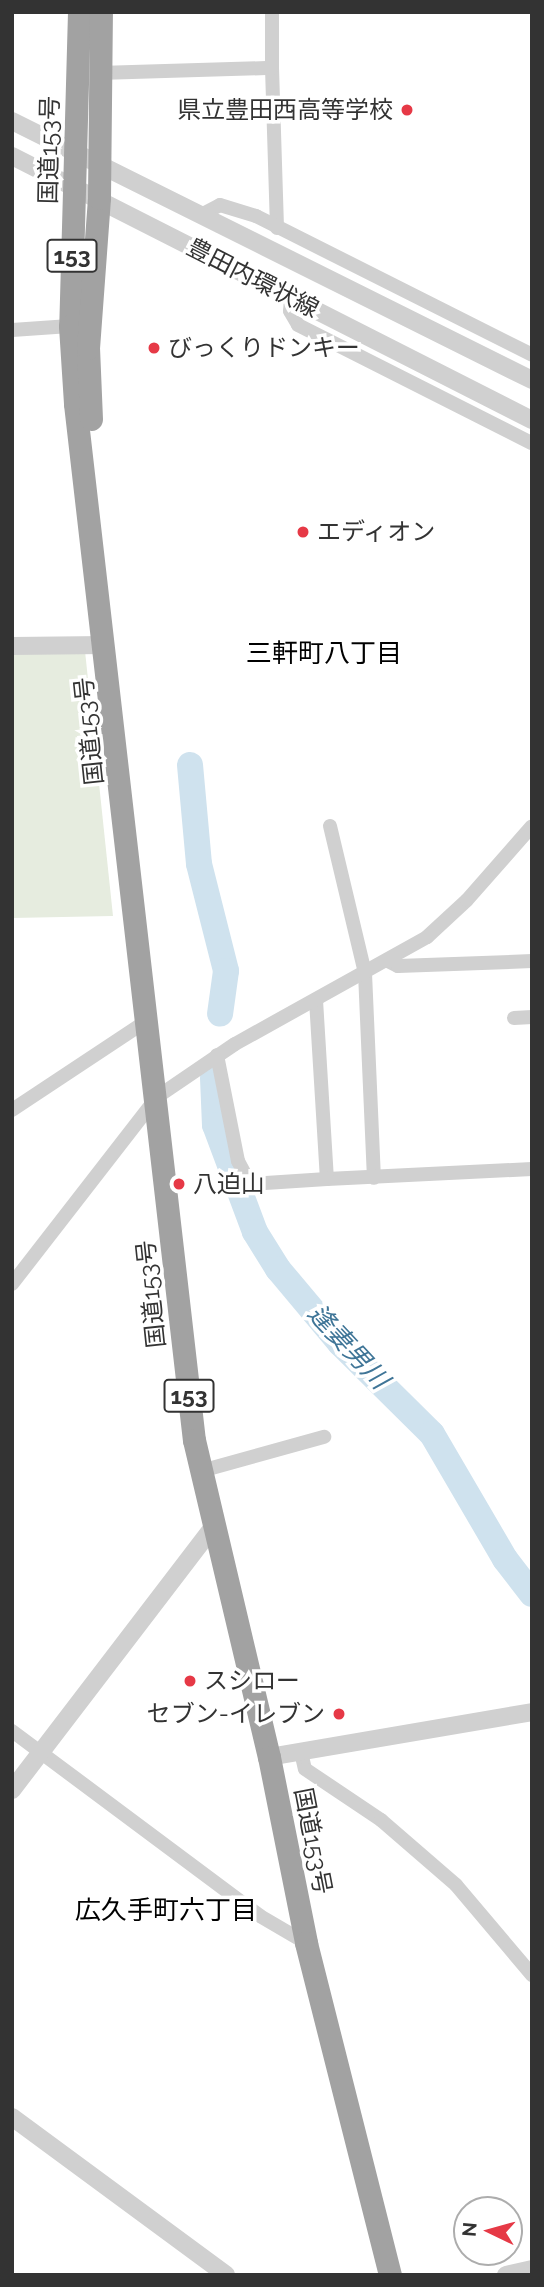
<!DOCTYPE html>
<meta charset="utf-8">
<style>
body{margin:0}
#map{position:relative;width:544px;height:2287px;overflow:hidden;background:#fff;font-family:Raleway,"Noto Sans JP",sans-serif}
div>[style]{position:absolute}
.green>*{inset:0;background:#e6ecdf}
.river>*{height:26px;margin:-13px;padding:0 13px;transform-origin:13px;border-radius:13px;background:#cfe2ee}
.minor>*{height:14px;margin:-7px;padding:0 7px;transform-origin:7px;border-radius:7px;background:#d0d0d0}
.tertiary>*{height:18px;margin:-9px;padding:0 9px;transform-origin:9px;border-radius:9px;background:#d0d0d0}
.trunk>*{height:23px;margin:-11.5px;padding:0 11.5px;transform-origin:11.5px;border-radius:11.5px;background:#a2a2a2}
.dots>*{width:19px;height:19px;translate:-50% -50%;box-sizing:border-box;border:4px solid #fff;border-radius:50%}
span{translate:-50% -50%;white-space:nowrap;text-align:center;line-height:1.15;-webkit-text-stroke:7px #fff;paint-order:stroke}
.shield-label span{padding:2px 5px;background:#fff;border:2px solid;border-radius:5px;-webkit-text-stroke-width:0}
.shield-label{font-size:23px;color:#333;font-weight:700}
.poi-label{font-size:24px;color:#333}
.right{translate:-100% -50%;text-align:right}
.left{translate:0 -50%;text-align:left}
.street-label{font-size:24px;color:#333}
.neighbourhood-label{font-size:26px;color:#000}
.water-label{font-size:26px;color:#3f7597;font-style:italic}
.frame{position:absolute;inset:0;border:14px solid #333;pointer-events:none}
.north{position:absolute;left:453px;top:2196px;width:70px;height:70px;box-sizing:border-box;background:#fff;border:2px solid #adadad;border-radius:50%;rotate:275deg;font-size:19px;font-weight:700;line-height:28px;text-align:center;color:#333}
.north::after{content:'';display:block;margin:auto;width:24px;height:32px;background:#e63946;clip-path:polygon(50% 0,100% 100%,50% 72%,0 100%)}
</style>
<div id="map">
<div class="green">
<i style="clip-path:polygon(85px 651px,113px 916px,12px 918px,12px 653px)"></i>
</div>
<div class="river">
<i style="left:190px;top:765px;width:99px;rotate:84.8deg"></i>
<i style="left:199px;top:864px;width:110px;rotate:75.8deg"></i>
<i style="left:226px;top:971px;width:43px;rotate:97.9deg"></i>
<i style="left:213px;top:1078px;width:47px;rotate:87.6deg"></i>
<i style="left:215px;top:1125px;width:114px;rotate:69.5deg"></i>
<i style="left:255px;top:1232px;width:44px;rotate:58.1deg"></i>
<i style="left:278px;top:1269px;width:97px;rotate:50deg"></i>
<i style="left:340px;top:1343px;width:129px;rotate:44.7deg"></i>
<i style="left:432px;top:1434px;width:145px;rotate:59.7deg"></i>
<i style="left:505px;top:1559px;width:44px;rotate:52.4deg"></i>
</div>
<div class="minor">
<i style="left:272px;top:68px;width:160px;rotate:88.2deg"></i>
<i style="left:99px;top:73px;width:173px;rotate:-1.7deg"></i>
<i style="left:272px;top:68px;width:56px;rotate:-90deg"></i>
<i style="left:203px;top:214px;width:19px;rotate:-28deg"></i>
<i style="left:220px;top:205px;width:38px;rotate:17deg"></i>
<i style="left:256px;top:216px;width:309px;rotate:26.7deg"></i>
<i style="left:291px;top:298px;width:13px;rotate:94deg"></i>
<i style="left:290px;top:311px;width:16px;rotate:60deg"></i>
<i style="left:298px;top:325px;width:262px;rotate:26.8deg"></i>
<i style="left:12px;top:330px;width:58px;rotate:-3.9deg"></i>
<i style="left:330px;top:826px;width:151px;rotate:76.6deg"></i>
<i style="left:365px;top:973px;width:205px;rotate:87.5deg"></i>
<i style="left:388px;top:961px;width:11px;rotate:27deg"></i>
<i style="left:398px;top:966px;width:134px;rotate:-2.1deg"></i>
<i style="left:316px;top:1000px;width:179px;rotate:86.5deg"></i>
<i style="left:327px;top:1179px;width:205px;rotate:-2.8deg"></i>
<i style="left:514px;top:1018px;width:18px;rotate:-3deg"></i>
<i style="left:217px;top:1055px;width:108px;rotate:78.8deg"></i>
<i style="left:238px;top:1161px;width:26px;rotate:62deg"></i>
<i style="left:250px;top:1184px;width:77px;rotate:-3.7deg"></i>
<i style="left:12px;top:1110px;width:163px;rotate:-33.5deg"></i>
<i style="left:12px;top:1284px;width:237px;rotate:-52.2deg"></i>
<i style="left:157px;top:1097px;width:94px;rotate:-34.2deg"></i>
<i style="left:235px;top:1044px;width:220px;rotate:-29.1deg"></i>
<i style="left:427px;top:937px;width:54px;rotate:-42.8deg"></i>
<i style="left:467px;top:900px;width:98px;rotate:-48.7deg"></i>
<i style="left:201px;top:1471px;width:128px;rotate:-15.5deg"></i>
<i style="left:12px;top:1731px;width:309px;rotate:36.7deg"></i>
<i style="left:260px;top:1916px;width:53px;rotate:30.4deg"></i>
<i style="left:301px;top:1752px;width:17px;rotate:77deg"></i>
<i style="left:305px;top:1769px;width:92px;rotate:33.9deg"></i>
<i style="left:381px;top:1820px;width:99px;rotate:40.9deg"></i>
<i style="left:456px;top:1885px;width:118px;rotate:49.8deg"></i>
</div>
<div class="tertiary">
<i style="left:12px;top:121px;width:581px;rotate:26.48deg"></i>
<i style="left:12px;top:156px;width:583px;rotate:26.92deg"></i>
<i style="left:12px;top:646px;width:93px;rotate:-0.6deg"></i>
<i style="left:269px;top:1757px;width:267px;rotate:-9.7deg"></i>
<i style="left:12px;top:1790px;width:330px;rotate:-52.6deg"></i>
<i style="left:12px;top:2117px;width:266px;rotate:36.4deg"></i>
<i style="left:506px;top:2275px;width:27px;rotate:-13deg"></i>
</div>
<div class="trunk">
<i style="left:79px;top:12px;width:314px;rotate:91.6deg"></i>
<i style="left:70px;top:326px;width:78px;rotate:86.3deg"></i>
<i style="left:75px;top:404px;width:1043px;rotate:83.45deg"></i>
<i style="left:194px;top:1440px;width:326px;rotate:76.7deg"></i>
<i style="left:269px;top:1757px;width:190px;rotate:78.7deg"></i>
<i style="left:306px;top:1943px;width:342px;rotate:75.8deg"></i>
<i style="left:91px;top:419px;width:71px;rotate:-92.4deg"></i>
<i style="left:88px;top:348px;width:150px;rotate:-85.8deg"></i>
<i style="left:99px;top:198px;width:186px;rotate:-89.4deg"></i>
</div>
<div class="dots">
<i style="left:407px;top:110px;background:#e63946"></i>
<i style="left:154px;top:348px;background:#e63946"></i>
<i style="left:303px;top:532px;background:#e63946"></i>
<i style="left:179px;top:1184px;background:#e63946"></i>
<i style="left:190px;top:1681px;background:#e63946"></i>
<i style="left:339px;top:1714px;background:#e63946"></i>
</div>
<div class="shield-label">
<span style="left:72px;top:256px">153</span>
<span style="left:189px;top:1396px">153</span>
</div>
<div class="poi-label">
<span class="right" style="left:393px;top:110px">県立豊田西高等学校</span>
<span class="left" style="left:168px;top:348px">びっくりドンキー</span>
<span class="left" style="left:317px;top:532px">エディオン</span>
<span class="left" style="left:193px;top:1184px">八迫山</span>
<span class="left" style="left:204px;top:1681px">スシロー</span>
<span class="right" style="left:325px;top:1714px">セブン-イレブン</span>
</div>
<div class="street-label">
<span style="left:49px;top:150px;rotate:-89deg">国道153号</span>
<span style="left:253px;top:278px;rotate:27deg">豊田内環状線</span>
<span style="left:89px;top:731px;rotate:-96deg">国道153号</span>
<span style="left:151px;top:1294px;rotate:-96deg">国道153号</span>
<span style="left:313px;top:1841px;rotate:79deg">国道153号</span>
</div>
<div class="neighbourhood-label">
<span style="left:324px;top:654px">三軒町八丁目</span>
<span style="left:166px;top:1911px">広久手町六丁目</span>
</div>
<div class="water-label">
<span style="left:348px;top:1347px;rotate:47deg">逢妻男川</span>
</div>
<div class="frame"></div>
<div class="north">N</div>
</div>
